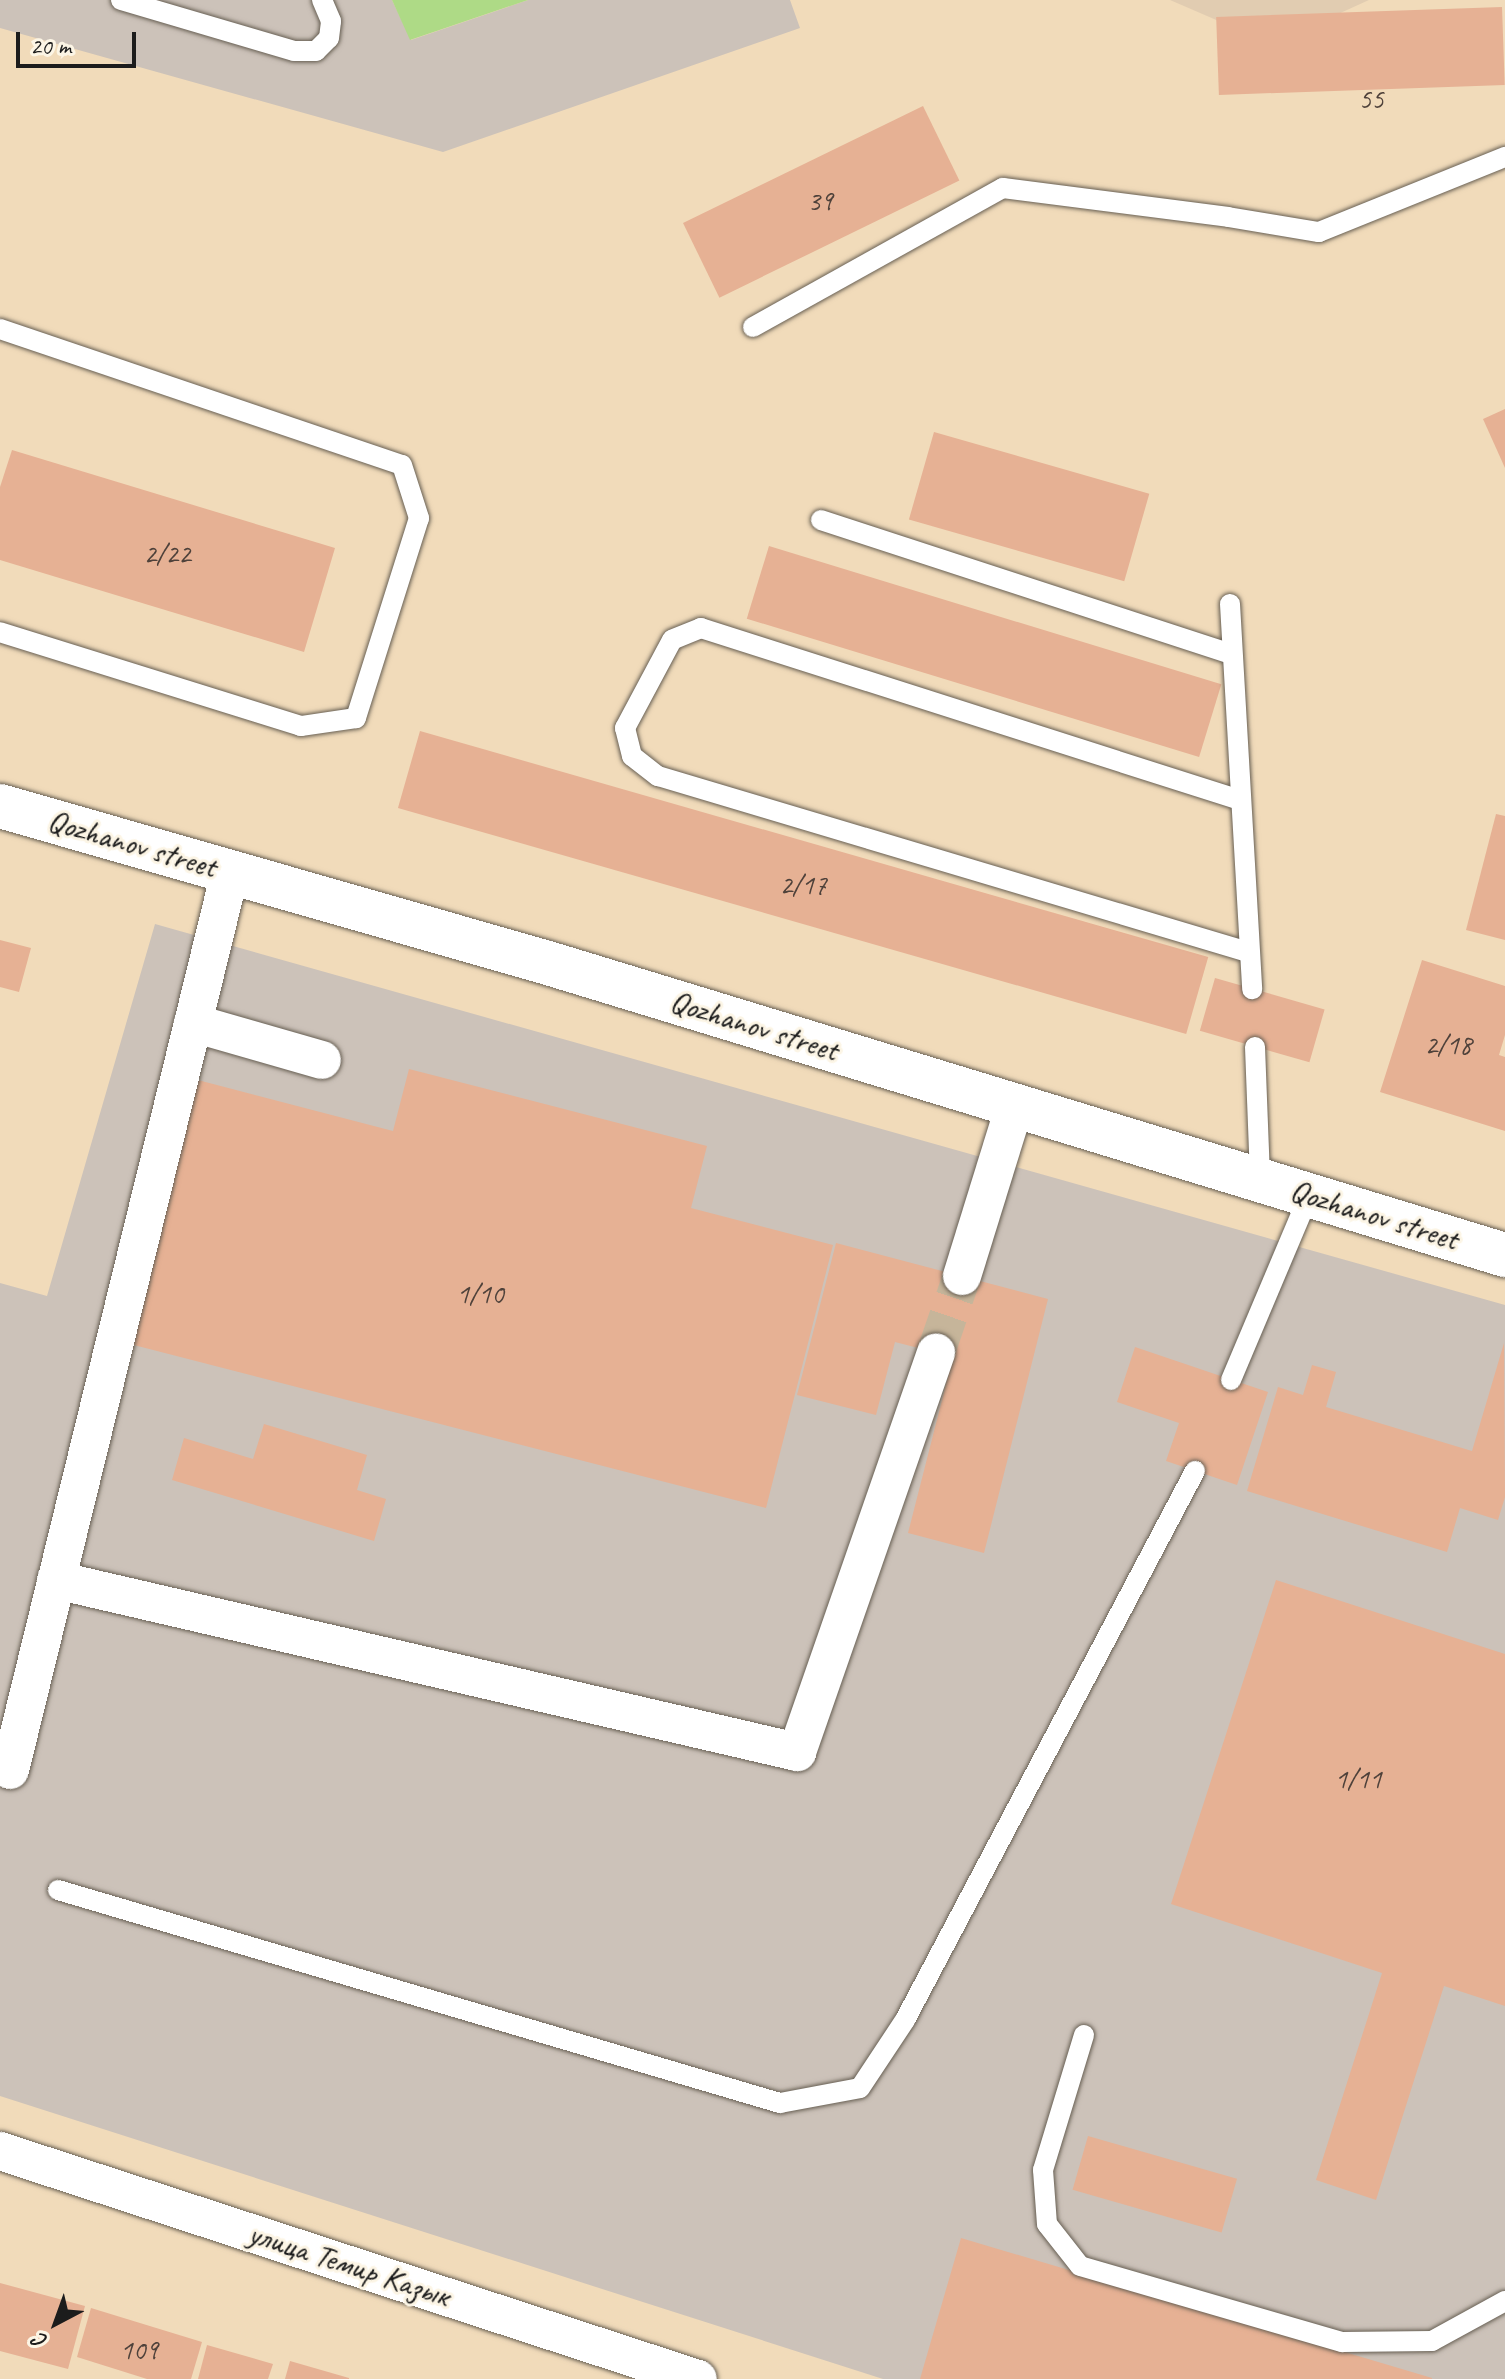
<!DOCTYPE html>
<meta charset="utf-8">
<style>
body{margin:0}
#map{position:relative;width:1505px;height:2379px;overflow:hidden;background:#f1dbba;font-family:Caveat,sans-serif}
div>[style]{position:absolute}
.built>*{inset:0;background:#e1ccb1}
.industrial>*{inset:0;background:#ccc2b9}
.green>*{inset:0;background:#aeda86}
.building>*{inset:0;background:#e6b194;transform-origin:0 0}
.street-tunnel>*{height:38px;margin-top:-19px;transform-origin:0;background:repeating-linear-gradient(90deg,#c6b59a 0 38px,transparent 0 57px)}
.roads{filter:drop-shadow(0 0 2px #675f53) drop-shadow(0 0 2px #675f53)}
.lane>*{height:20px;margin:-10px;padding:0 10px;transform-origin:10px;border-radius:10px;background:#fff}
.street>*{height:38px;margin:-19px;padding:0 19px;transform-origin:19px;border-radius:19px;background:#fff}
.secondary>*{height:44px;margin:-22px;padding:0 22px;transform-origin:22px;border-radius:22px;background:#fff}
span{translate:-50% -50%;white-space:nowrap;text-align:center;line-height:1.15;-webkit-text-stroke:6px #fcf5e5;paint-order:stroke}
.number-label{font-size:28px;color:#4e413a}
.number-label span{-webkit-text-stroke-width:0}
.street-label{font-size:32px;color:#1c1c1c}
.north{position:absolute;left:16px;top:2283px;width:80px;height:80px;-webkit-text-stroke:6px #fcf5e5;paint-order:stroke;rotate:221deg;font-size:22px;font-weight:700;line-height:32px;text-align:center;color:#1c1c1c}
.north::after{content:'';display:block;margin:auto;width:28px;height:36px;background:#1c1c1c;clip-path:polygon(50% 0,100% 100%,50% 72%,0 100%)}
.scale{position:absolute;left:16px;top:32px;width:120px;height:36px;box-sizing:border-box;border:4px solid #1c1c1c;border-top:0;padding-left:10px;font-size:24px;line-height:28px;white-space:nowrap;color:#1c1c1c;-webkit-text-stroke:6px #fcf5e5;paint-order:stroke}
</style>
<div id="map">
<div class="built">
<i style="clip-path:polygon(1170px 0,1369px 0,1272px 44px)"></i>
</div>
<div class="industrial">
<i style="clip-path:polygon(0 0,392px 0,411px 40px,528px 0,790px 0,800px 28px,443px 152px,0 28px)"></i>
<i style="clip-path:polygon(155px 924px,1505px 1305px,1505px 2379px,883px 2379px,0 2096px,0 1283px,47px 1296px)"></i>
</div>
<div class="green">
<i style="clip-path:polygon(392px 0,528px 0,410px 40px)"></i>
</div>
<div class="building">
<i style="left:1502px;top:7px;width:78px;height:286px;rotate:88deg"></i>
<i style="left:923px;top:106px;width:83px;height:267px;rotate:64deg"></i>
<i style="clip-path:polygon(1505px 409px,1505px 468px,1483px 419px)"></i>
<i style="left:934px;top:432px;width:224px;height:91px;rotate:16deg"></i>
<i style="clip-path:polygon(12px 450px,335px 548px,304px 652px,0 560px,0 487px)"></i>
<i style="left:769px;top:546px;width:473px;height:76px;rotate:17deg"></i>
<i style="left:420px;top:731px;width:820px;height:80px;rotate:16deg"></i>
<i style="clip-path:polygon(1496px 814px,1505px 816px,1505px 940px,1466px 930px)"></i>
<i style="clip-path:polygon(0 940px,31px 948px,19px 992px,0 987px)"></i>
<i style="clip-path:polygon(1422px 960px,1505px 986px,1505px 1035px,1499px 1055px,1505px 1057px,1505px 1131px,1380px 1092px)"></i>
<i style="left:1215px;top:978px;width:114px;height:55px;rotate:16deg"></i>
<i style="clip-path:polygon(409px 1069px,707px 1146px,691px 1208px,833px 1245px,766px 1508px,126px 1343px,194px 1079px,393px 1131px)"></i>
<i style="clip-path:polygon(836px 1243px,1048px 1299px,984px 1553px,908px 1533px,953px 1357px,895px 1342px,876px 1415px,797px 1395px)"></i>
<i style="clip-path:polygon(1504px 1343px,1505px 1497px,1498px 1520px,1460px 1508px,1447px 1552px,1247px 1491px,1278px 1387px,1303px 1395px,1312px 1365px,1336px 1372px,1326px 1407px,1472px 1451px)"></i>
<i style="clip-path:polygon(1135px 1347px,1268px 1392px,1237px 1485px,1166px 1461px,1179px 1423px,1117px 1402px)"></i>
<i style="clip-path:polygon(264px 1424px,367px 1455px,357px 1490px,386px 1499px,374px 1541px,172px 1480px,184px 1438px,253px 1459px)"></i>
<i style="clip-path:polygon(1276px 1580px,1505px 1654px,1505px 2006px,1444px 1986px,1376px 2200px,1316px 2180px,1382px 1973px,1171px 1904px)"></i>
<i style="left:1088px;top:2136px;width:155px;height:56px;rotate:16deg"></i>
<i style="clip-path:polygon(961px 2238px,1432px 2378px,1432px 2379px,920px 2379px)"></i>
<i style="clip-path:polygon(0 2283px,85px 2306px,68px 2369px,0 2351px)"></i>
<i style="clip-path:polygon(91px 2308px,202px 2342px,191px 2379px,147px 2379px,77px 2357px)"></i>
<i style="clip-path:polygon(207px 2345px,273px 2364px,268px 2379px,198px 2379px)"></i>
<i style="clip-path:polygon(290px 2361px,349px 2378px,349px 2379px,285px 2379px)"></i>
</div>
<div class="street-tunnel">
<i style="left:936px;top:1352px;width:80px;rotate:-71.1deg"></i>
</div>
<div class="roads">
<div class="lane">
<i style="left:121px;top:0;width:180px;rotate:16.4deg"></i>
<i style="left:294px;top:51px;width:22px"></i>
<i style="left:316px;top:51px;width:18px;rotate:-45deg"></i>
<i style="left:329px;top:38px;width:17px;rotate:-83deg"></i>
<i style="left:331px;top:21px;width:23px;rotate:-113deg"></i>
<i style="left:753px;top:327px;width:286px;rotate:-29.1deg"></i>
<i style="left:1003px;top:188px;width:227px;rotate:7.3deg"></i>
<i style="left:1228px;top:217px;width:92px;rotate:9.4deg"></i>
<i style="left:1319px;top:232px;width:201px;rotate:-22deg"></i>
<i style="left:0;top:329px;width:424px;rotate:18.7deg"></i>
<i style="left:402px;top:465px;width:56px;rotate:72.2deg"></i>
<i style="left:419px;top:518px;width:210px;rotate:107.5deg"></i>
<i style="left:356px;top:718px;width:56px;rotate:171.7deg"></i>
<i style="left:301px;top:726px;width:315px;rotate:-162.7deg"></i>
<i style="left:821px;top:520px;width:432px;rotate:18.1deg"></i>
<i style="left:1230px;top:604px;width:386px;rotate:86.7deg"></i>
<i style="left:1240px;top:800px;width:566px;rotate:-162.3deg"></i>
<i style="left:701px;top:628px;width:31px;rotate:158deg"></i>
<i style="left:672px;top:640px;width:100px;rotate:118.1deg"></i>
<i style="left:625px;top:728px;width:29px;rotate:76deg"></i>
<i style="left:632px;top:756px;width:33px;rotate:38deg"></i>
<i style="left:658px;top:776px;width:616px;rotate:16.61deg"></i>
<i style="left:1255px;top:1047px;width:133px;rotate:87.8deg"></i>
<i style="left:1231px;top:1380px;width:201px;rotate:-67.1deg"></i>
<i style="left:58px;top:1890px;width:753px;rotate:16.44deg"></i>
<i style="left:780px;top:2103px;width:81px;rotate:-10.6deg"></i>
<i style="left:860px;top:2088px;width:82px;rotate:-56.5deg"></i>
<i style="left:905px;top:2020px;width:621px;rotate:-62.16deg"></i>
<i style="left:1084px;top:2035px;width:141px;rotate:106.9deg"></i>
<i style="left:1043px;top:2170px;width:54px;rotate:85.8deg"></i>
<i style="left:1047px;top:2224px;width:53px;rotate:51.8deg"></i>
<i style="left:1080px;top:2266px;width:273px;rotate:16.2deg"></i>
<i style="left:1342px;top:2342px;width:90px;rotate:-0.6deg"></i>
<i style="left:1432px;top:2341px;width:83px;rotate:-28.7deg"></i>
</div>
<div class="street">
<i style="left:193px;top:1023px;width:134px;rotate:16deg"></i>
<i style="left:962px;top:1276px;width:179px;rotate:-72.8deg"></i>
<i style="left:56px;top:1580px;width:761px;rotate:13.07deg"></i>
<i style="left:797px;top:1752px;width:423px;rotate:-70.8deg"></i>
<i style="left:10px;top:1770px;width:925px;rotate:-76.23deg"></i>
<i style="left:0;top:2151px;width:734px;rotate:18.09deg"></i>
</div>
<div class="secondary">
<i style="left:0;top:806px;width:570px;rotate:15.99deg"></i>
<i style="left:548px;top:963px;width:1001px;rotate:16.97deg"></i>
</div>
</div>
<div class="number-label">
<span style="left:1371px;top:99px">55</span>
<span style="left:820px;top:201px">39</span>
<span style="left:167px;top:554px">2/22</span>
<span style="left:803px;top:885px">2/17</span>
<span style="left:1448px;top:1045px">2/18</span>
<span style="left:480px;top:1294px">1/10</span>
<span style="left:1358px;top:1779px">1/11</span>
<span style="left:139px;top:2350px">109</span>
</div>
<div class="street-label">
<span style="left:132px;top:844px;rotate:16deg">Qozhanov street</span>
<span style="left:754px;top:1026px;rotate:17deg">Qozhanov street</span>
<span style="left:1374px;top:1215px;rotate:17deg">Qozhanov street</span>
<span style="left:349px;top:2265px;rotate:18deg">улица Темир Казык</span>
</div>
<div class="north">С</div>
<div class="scale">20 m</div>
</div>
